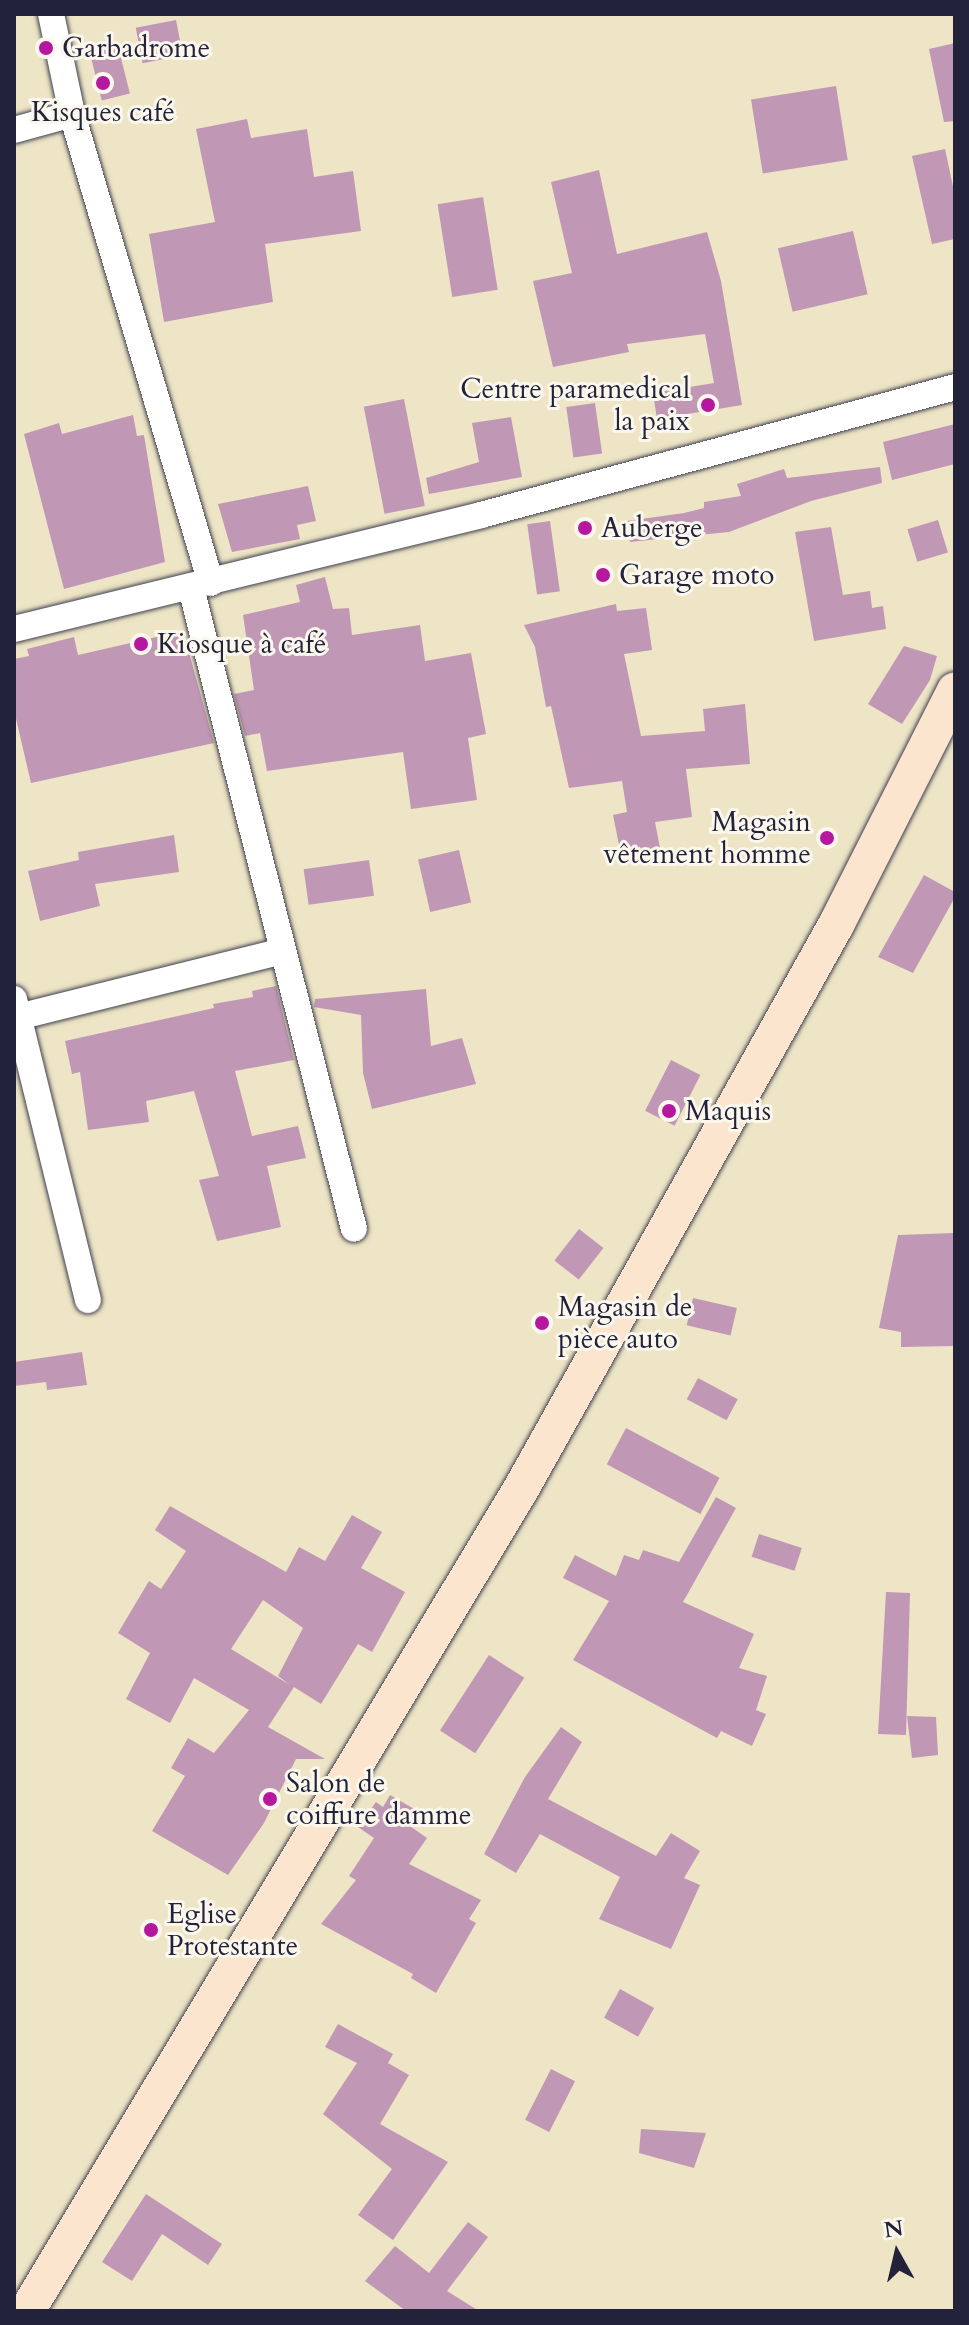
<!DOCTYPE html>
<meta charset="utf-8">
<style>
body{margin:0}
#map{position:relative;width:969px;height:2325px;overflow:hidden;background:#ede5c5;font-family:Cardo,serif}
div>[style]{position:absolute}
.building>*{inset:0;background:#c098b5;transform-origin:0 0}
.roads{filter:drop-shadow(0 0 2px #403f50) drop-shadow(0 0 2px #403f50)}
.street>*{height:26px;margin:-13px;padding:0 13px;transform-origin:13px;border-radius:13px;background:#fff}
.secondary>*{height:36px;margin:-18px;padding:0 18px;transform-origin:18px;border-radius:18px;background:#fbe5cf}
.dots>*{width:22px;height:22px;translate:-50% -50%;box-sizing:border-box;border:4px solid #fbf7ec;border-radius:50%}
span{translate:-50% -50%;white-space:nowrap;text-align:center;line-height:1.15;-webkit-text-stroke:6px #fbf7ec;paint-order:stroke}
.poi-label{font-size:28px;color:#22223b}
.left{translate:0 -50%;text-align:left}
.right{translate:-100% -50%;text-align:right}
.frame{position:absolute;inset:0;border:16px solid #22223b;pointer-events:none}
.north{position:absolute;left:857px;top:2213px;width:80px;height:80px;-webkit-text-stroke:6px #fbf7ec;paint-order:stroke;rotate:352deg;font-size:22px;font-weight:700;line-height:32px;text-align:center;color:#22223b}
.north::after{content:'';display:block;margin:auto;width:28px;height:36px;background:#22223b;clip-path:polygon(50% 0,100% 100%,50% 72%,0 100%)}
</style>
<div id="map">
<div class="building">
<i style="left:176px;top:20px;width:36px;height:41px;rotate:79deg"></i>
<i style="clip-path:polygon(955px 43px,955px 121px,944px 122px,929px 49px)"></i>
<i style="left:118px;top:46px;width:49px;height:29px;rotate:76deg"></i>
<i style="left:836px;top:86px;width:75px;height:86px;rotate:81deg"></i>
<i style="clip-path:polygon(247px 119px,251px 138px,307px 129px,314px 177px,353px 171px,361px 231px,265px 244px,273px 302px,164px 322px,149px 234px,215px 222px,196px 129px)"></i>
<i style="clip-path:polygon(945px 149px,955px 196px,955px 239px,932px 244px,912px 156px)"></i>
<i style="clip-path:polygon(599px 170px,617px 254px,707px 232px,721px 281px,742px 405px,657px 419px,653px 393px,714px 383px,705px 334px,627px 344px,629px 352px,553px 367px,533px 281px,572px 273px,551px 182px)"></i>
<i style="left:483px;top:197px;width:94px;height:46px;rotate:81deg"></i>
<i style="left:853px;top:231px;width:65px;height:77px;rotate:77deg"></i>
<i style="left:404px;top:399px;width:109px;height:41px;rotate:79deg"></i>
<i style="left:595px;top:403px;width:51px;height:29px;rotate:82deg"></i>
<i style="clip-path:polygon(133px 415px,137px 436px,144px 435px,165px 562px,64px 589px,24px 434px,59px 423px,62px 434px)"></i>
<i style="clip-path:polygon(511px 417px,522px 477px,429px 494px,426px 478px,479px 462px,472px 423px)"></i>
<i style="clip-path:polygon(955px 424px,955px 464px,892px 480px,883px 442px)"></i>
<i style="clip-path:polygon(880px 467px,882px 483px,811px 501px,729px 532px,630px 542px,627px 521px,684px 513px,704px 508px,704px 502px,741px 496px,737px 484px,784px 469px,787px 478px)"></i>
<i style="clip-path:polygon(308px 486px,316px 521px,297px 525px,300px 539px,232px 552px,218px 504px)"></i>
<i style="left:938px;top:520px;width:34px;height:32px;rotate:73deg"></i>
<i style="left:550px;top:521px;width:71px;height:23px;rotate:82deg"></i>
<i style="clip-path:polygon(831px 527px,843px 595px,870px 591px,872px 608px,883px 606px,886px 629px,814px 641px,795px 532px)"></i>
<i style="clip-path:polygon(325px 577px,333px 609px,349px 608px,352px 635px,420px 625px,425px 661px,471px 653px,486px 734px,468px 738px,477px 800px,411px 809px,403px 752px,267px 771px,260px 733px,245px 736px,234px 694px,254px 690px,243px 615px,300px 602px,296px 585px)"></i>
<i style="clip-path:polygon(616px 604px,617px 611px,646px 608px,652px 650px,624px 654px,641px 736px,705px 731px,703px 709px,745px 704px,750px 764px,686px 769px,692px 817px,655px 822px,660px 848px,621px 855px,613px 815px,627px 812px,622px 781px,569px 788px,551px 706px,546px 707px,535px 647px,524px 625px)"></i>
<i style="clip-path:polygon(183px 631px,214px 743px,31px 783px,14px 710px,14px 659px,29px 656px,27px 649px,74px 637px,78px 655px)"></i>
<i style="clip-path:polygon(904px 646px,937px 656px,930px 680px,902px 724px,868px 704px)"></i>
<i style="clip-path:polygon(174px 835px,179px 872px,95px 884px,100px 906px,40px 921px,28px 871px,79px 860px,78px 852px)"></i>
<i style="left:459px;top:850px;width:54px;height:42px;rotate:77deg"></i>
<i style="left:369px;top:860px;width:36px;height:66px;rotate:82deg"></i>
<i style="clip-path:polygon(924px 875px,955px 892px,955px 897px,913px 973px,878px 957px)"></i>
<i style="clip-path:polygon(276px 986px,294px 1060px,235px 1071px,252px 1136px,298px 1126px,306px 1158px,267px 1166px,281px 1227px,217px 1241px,199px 1180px,219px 1176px,194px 1091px,146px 1101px,149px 1122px,88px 1130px,80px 1072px,72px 1074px,65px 1041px,214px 1008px,213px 1004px,253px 997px,252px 991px)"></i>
<i style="clip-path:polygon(426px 989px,431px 1046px,462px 1038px,476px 1084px,372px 1109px,363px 1073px,361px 1015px,314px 1007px,315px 999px)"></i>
<i style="left:671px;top:1060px;width:33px;height:57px;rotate:27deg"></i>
<i style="left:579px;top:1229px;width:31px;height:40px;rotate:38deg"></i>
<i style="clip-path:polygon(955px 1233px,955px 1346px,901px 1347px,901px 1332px,879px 1328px,898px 1235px)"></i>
<i style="left:693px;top:1298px;width:45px;height:28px;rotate:13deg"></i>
<i style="clip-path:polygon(82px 1352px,87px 1385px,47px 1390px,46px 1382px,14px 1386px,14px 1362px)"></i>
<i style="left:698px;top:1378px;width:45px;height:24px;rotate:28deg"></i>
<i style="left:626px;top:1428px;width:106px;height:41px;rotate:28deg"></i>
<i style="clip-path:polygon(716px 1497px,736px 1508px,683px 1602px,754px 1634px,739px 1668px,767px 1676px,756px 1710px,766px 1714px,752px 1746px,721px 1731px,717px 1738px,573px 1660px,609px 1601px,563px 1578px,575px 1555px,616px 1576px,624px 1555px,639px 1560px,643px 1550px,679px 1562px)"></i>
<i style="clip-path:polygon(evenodd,170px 1506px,286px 1572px,299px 1547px,325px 1561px,352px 1515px,382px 1532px,361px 1568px,405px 1592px,372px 1652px,358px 1644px,321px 1704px,294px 1687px,268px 1727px,325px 1759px,296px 1759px,264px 1823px,228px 1875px,152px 1831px,185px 1776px,171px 1768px,188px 1738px,214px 1753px,249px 1710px,194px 1678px,170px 1723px,126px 1699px,150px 1653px,118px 1633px,149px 1581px,161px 1589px,186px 1551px,155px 1530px,170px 1506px,263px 1600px,303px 1628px,278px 1676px,290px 1685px,231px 1649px,263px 1600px)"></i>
<i style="left:759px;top:1534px;width:45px;height:24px;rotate:18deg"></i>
<i style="clip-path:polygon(886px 1592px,910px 1593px,906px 1735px,878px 1734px)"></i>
<i style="left:489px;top:1655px;width:42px;height:90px;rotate:33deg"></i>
<i style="clip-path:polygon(907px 1716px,936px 1717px,938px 1755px,912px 1758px)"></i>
<i style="clip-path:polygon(561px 1727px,582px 1742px,548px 1799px,656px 1856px,671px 1833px,700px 1851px,684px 1878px,700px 1885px,671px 1949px,599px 1919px,620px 1877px,540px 1834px,516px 1873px,484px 1854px,525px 1777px)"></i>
<i style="clip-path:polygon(390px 1795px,416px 1810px,407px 1824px,427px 1838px,409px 1864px,481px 1900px,469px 1919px,476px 1923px,436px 1993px,411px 1978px,413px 1974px,321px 1924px,356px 1880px,349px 1876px,374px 1838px,358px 1827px,376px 1802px,383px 1807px)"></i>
<i style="left:620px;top:1989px;width:39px;height:33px;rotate:29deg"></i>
<i style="clip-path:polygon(338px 2024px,393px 2054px,388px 2063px,409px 2075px,380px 2124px,448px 2162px,393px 2240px,358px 2215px,392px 2169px,323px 2114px,357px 2063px,325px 2047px)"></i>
<i style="left:551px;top:2069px;width:27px;height:57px;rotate:27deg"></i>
<i style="clip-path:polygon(641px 2129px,706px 2133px,694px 2168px,639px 2153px)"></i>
<i style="clip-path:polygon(146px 2194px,222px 2244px,208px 2265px,162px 2234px,132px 2281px,102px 2262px)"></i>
<i style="clip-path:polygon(468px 2222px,488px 2237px,447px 2291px,479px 2311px,406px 2311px,365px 2281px,395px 2246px,429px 2273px)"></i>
</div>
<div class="roads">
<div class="street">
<i style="left:51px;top:14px;width:102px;rotate:78.1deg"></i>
<i style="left:72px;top:114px;width:489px;rotate:73.5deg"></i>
<i style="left:14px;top:130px;width:60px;rotate:-15.4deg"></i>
<i style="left:191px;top:588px;width:661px;rotate:75.73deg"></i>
<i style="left:14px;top:629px;width:481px;rotate:-13.7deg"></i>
<i style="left:481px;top:515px;width:491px;rotate:-15.1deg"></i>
<i style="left:14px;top:999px;width:310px;rotate:76.2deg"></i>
<i style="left:14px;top:1018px;width:277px;rotate:-14deg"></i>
</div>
<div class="secondary">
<i style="left:27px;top:2311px;width:959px;rotate:-59deg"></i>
<i style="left:521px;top:1489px;width:646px;rotate:-60.82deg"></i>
<i style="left:836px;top:925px;width:263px;rotate:-63.1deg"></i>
</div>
</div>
<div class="dots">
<i style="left:46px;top:48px;background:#b5179e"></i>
<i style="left:103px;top:83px;background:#b5179e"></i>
<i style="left:708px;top:405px;background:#b5179e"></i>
<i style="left:585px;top:528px;background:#b5179e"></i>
<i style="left:603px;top:575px;background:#b5179e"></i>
<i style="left:141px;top:644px;background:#b5179e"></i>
<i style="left:827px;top:838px;background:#b5179e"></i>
<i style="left:669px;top:1111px;background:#b5179e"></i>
<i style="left:542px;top:1323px;background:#b5179e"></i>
<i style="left:270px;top:1799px;background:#b5179e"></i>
<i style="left:151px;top:1930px;background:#b5179e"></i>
</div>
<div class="poi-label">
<span class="left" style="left:62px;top:48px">Garbadrome</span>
<span style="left:103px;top:112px">Kisques café</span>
<span class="right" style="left:690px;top:405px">Centre paramedical<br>la paix</span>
<span class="left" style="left:601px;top:528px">Auberge</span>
<span class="left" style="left:619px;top:575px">Garage moto</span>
<span class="left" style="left:157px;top:644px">Kiosque à café</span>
<span class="right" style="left:811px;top:838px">Magasin<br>vêtement homme</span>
<span class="left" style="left:685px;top:1111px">Maquis</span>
<span class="left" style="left:558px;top:1323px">Magasin de<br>pièce auto</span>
<span class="left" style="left:286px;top:1799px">Salon de<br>coiffure damme</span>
<span class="left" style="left:167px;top:1930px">Eglise<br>Protestante</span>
</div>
<div class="frame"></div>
<div class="north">N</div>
</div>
